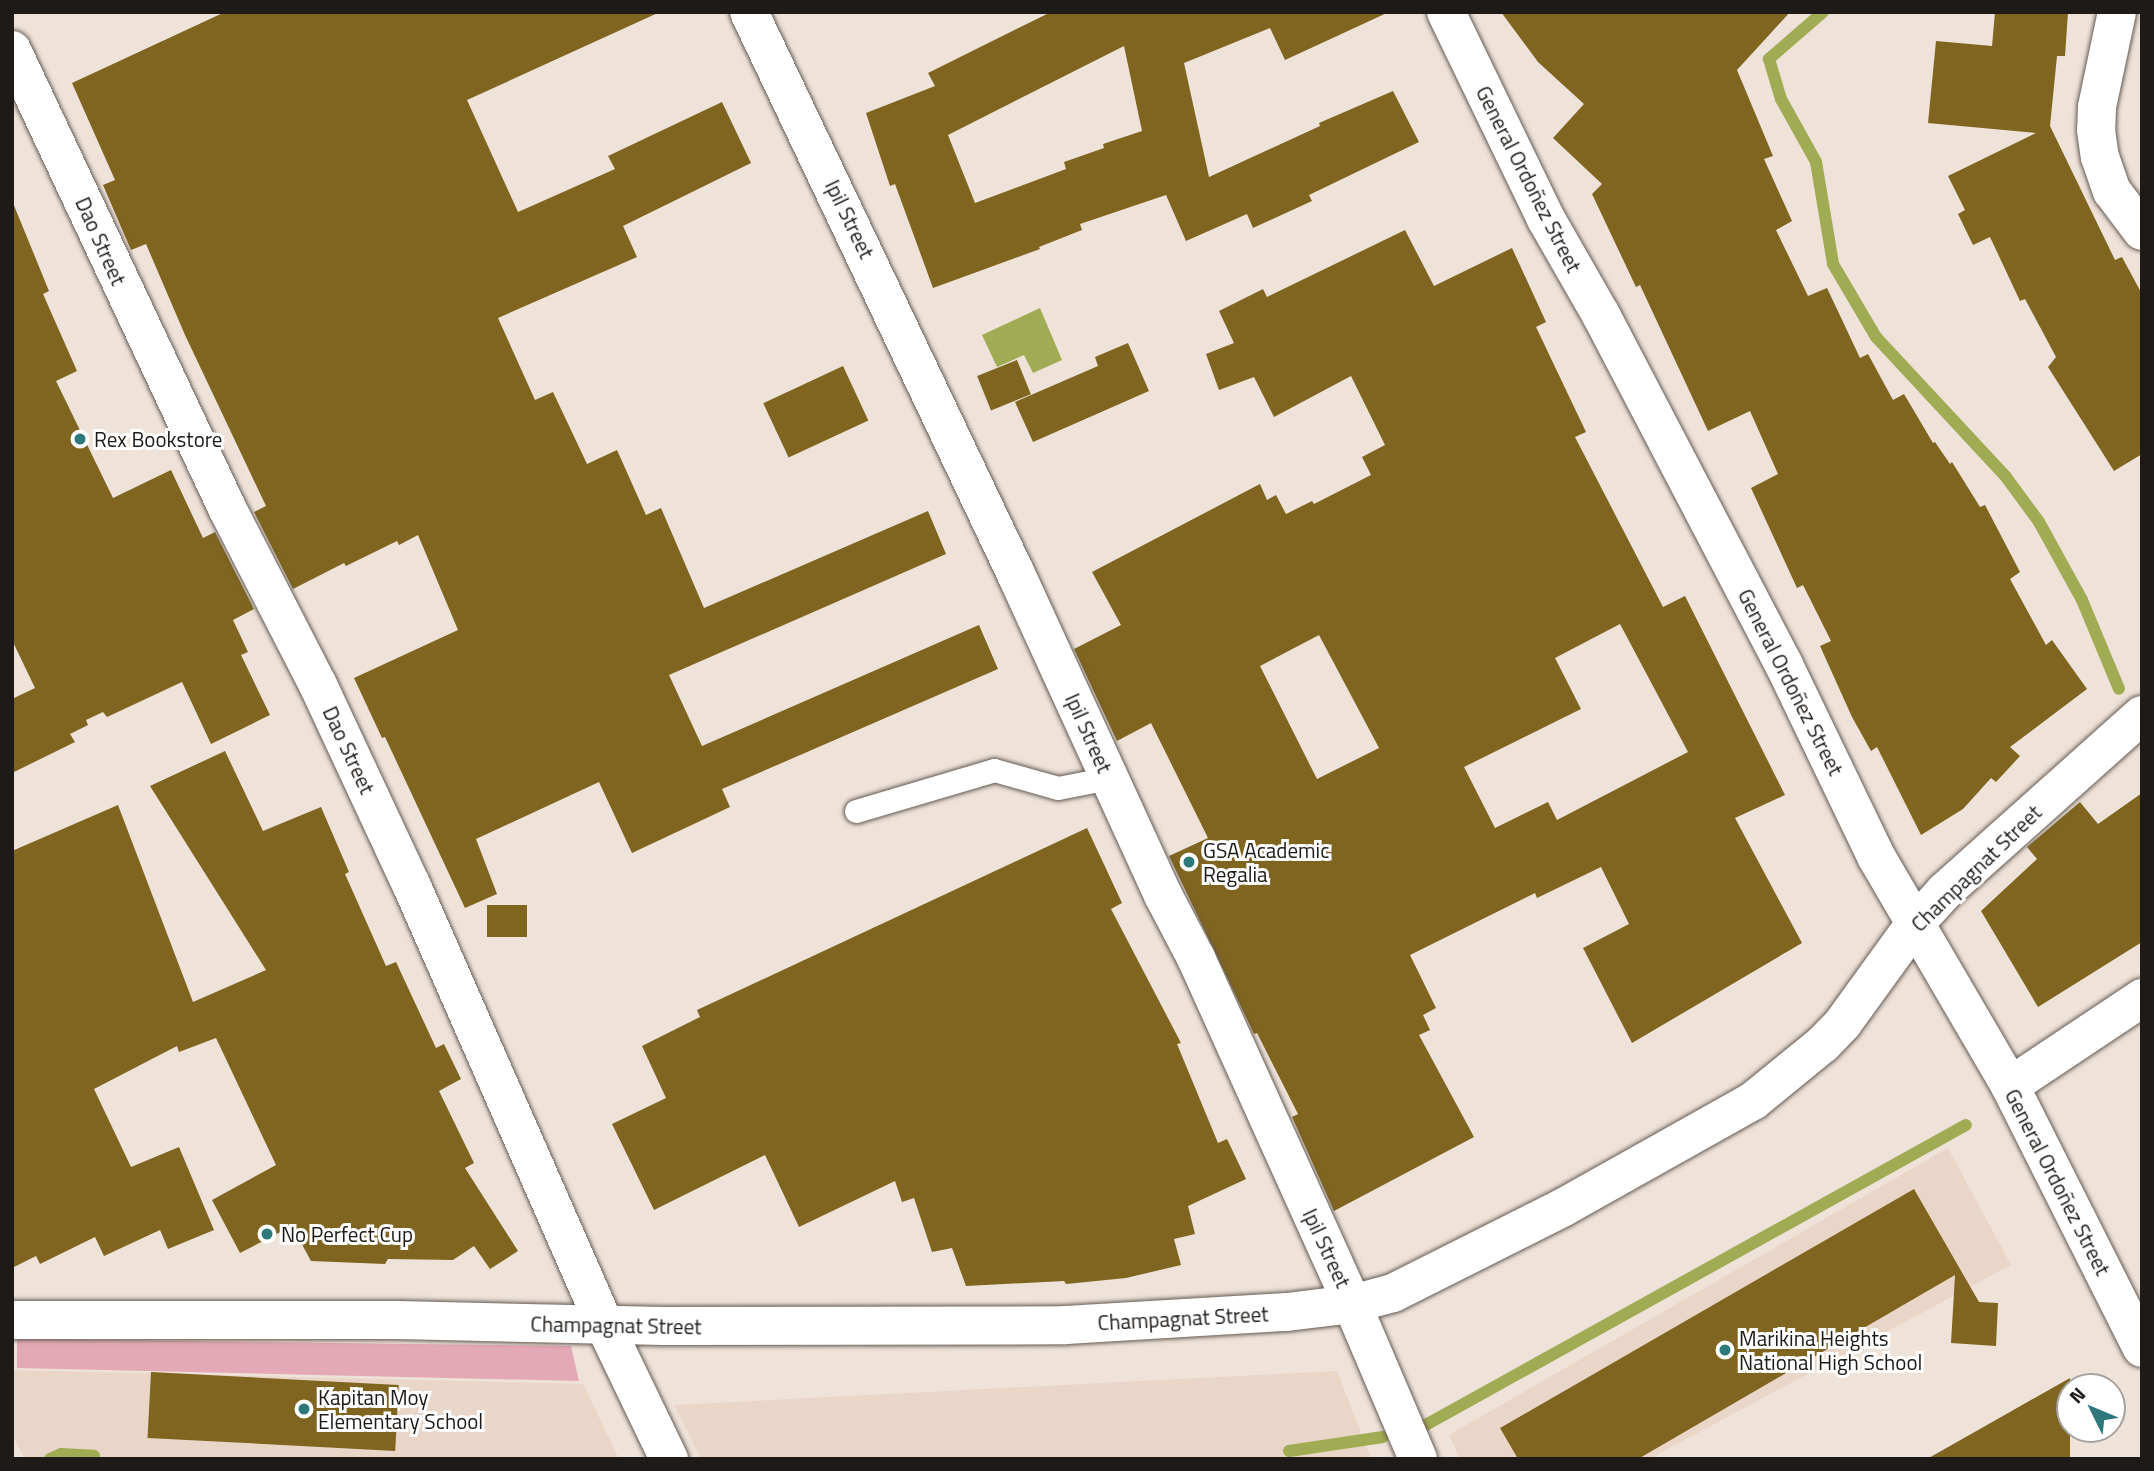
<!DOCTYPE html>
<meta charset="utf-8">
<style>
body{margin:0}
#map{position:relative;width:2154px;height:1471px;overflow:hidden;background:#eee2d9;font-family:"Titillium Web",sans-serif}
div>[style]{position:absolute}
.built>*{inset:0;background:#e9d6c8}
.green>*{inset:0;background:#e4a9b6}
.water>*{inset:0;background:#a0ac53}
.stream>*{height:12px;margin:-6px;padding:0 6px;transform-origin:6px;border-radius:6px;background:#a0ac53}
.building>*{inset:0;background:#7f651f;transform-origin:0 0}
.roads{filter:drop-shadow(0 0 2px #655b53) drop-shadow(0 0 2px #655b53)}
.lane>*{height:23px;margin:-11.5px;padding:0 11.5px;transform-origin:11.5px;border-radius:11.5px;background:#fff}
.street>*{height:38px;margin:-19px;padding:0 19px;transform-origin:19px;border-radius:19px;background:#fff}
.secondary>*{height:38px;margin:-19px;padding:0 19px;transform-origin:19px;border-radius:19px;background:#fff}
.dots>*{width:19px;height:19px;translate:-50% -50%;box-sizing:border-box;border:4px solid #fff;border-radius:50%}
span{translate:-50% -50%;white-space:nowrap;text-align:center;line-height:1.15;-webkit-text-stroke:6px #fff;paint-order:stroke}
.street-label{font-size:21px;color:#1e1a17}
.poi-label{font-size:21px;color:#1e1a17}
.left{translate:0 -50%;text-align:left}
.frame{position:absolute;inset:0;border:14px solid #1e1a17;pointer-events:none}
.north{position:absolute;left:2056px;top:1373px;width:70px;height:70px;box-sizing:border-box;background:#fff;border:2px solid #a5a3a2;border-radius:50%;rotate:313deg;font-size:19px;font-weight:700;line-height:28px;text-align:center;color:#1e1a17}
.north::after{content:'';display:block;margin:auto;width:24px;height:32px;background:#2e787b;clip-path:polygon(50% 0,100% 100%,50% 72%,0 100%)}
</style>
<div id="map">
<div class="built">
<i style="clip-path:polygon(1948px 1148px,2011px 1265px,1649px 1459px,1460px 1459px,1449px 1435px)"></i>
<i style="clip-path:polygon(12px 1370px,583px 1384px,619px 1459px,25px 1459px,12px 1434px)"></i>
<i style="clip-path:polygon(1337px 1371px,1371px 1459px,701px 1459px,674px 1405px)"></i>
</div>
<div class="green">
<i style="clip-path:polygon(17px 1339px,571px 1346px,579px 1381px,17px 1368px)"></i>
</div>
<div class="water">
<i style="clip-path:polygon(1040px 308px,1062px 360px,1033px 373px,1024px 355px,997px 367px,982px 335px)"></i>
</div>
<div class="stream">
<i style="left:1823px;top:12px;width:72px;rotate:139deg"></i>
<i style="left:1769px;top:59px;width:42px;rotate:73.3deg"></i>
<i style="left:1781px;top:99px;width:72px;rotate:60.9deg"></i>
<i style="left:1816px;top:162px;width:103px;rotate:80.5deg"></i>
<i style="left:1833px;top:264px;width:85px;rotate:59.5deg"></i>
<i style="left:1876px;top:337px;width:191px;rotate:47.1deg"></i>
<i style="left:2006px;top:477px;width:56px;rotate:53.7deg"></i>
<i style="left:2039px;top:522px;width:89px;rotate:61.1deg"></i>
<i style="left:2082px;top:600px;width:96px;rotate:67.4deg"></i>
<i style="left:1422px;top:1427px;width:622px;rotate:-29.04deg"></i>
<i style="left:1289px;top:1451px;width:95px;rotate:-8.5deg"></i>
<i style="left:50px;top:1459px;width:12px;rotate:-24deg"></i>
<i style="left:61px;top:1454px;width:33px;rotate:3deg"></i>
</div>
<div class="building">
<i style="clip-path:polygon(225px 12px,660px 12px,467px 100px,518px 212px,615px 169px,608px 156px,722px 102px,751px 163px,623px 226px,637px 257px,498px 318px,535px 400px,553px 392px,587px 464px,617px 450px,646px 515px,661px 508px,704px 608px,928px 511px,946px 554px,669px 675px,702px 746px,979px 625px,998px 669px,722px 789px,730px 807px,632px 853px,599px 782px,476px 839px,497px 894px,465px 908px,385px 737px,382px 738px,354px 678px,458px 630px,418px 535px,399px 545px,397px 541px,346px 566px,344px 563px,293px 589px,254px 512px,266px 506px,185px 335px,146px 244px,131px 250px,103px 185px,115px 180px,72px 83px)"></i>
<i style="clip-path:polygon(evenodd,1051px 12px,1389px 12px,1285px 60px,1270px 28px,1184px 63px,1209px 177px,1320px 126px,1319px 123px,1393px 91px,1419px 142px,1309px 195px,1312px 201px,1253px 228px,1247px 214px,1186px 241px,1166px 195px,1080px 224px,1082px 230px,1039px 247px,1040px 249px,933px 288px,895px 184px,890px 186px,866px 113px,935px 86px,928px 73px,1051px 12px,1124px 46px,1142px 131px,1103px 144px,1104px 148px,1064px 162px,1066px 169px,975px 203px,948px 135px,1124px 46px)"></i>
<i style="clip-path:polygon(1501px 12px,1790px 12px,1737px 70px,1773px 156px,1764px 159px,1792px 221px,1776px 230px,1808px 296px,1827px 288px,1860px 358px,1868px 354px,1893px 400px,1904px 394px,1933px 443px,1935px 442px,1950px 464px,1952px 462px,1980px 507px,1985px 505px,2020px 572px,2010px 579px,2046px 645px,2052px 640px,2087px 689px,2010px 747px,2020px 756px,1996px 782px,1991px 778px,1963px 809px,1921px 835px,1877px 747px,1871px 751px,1852px 717px,1820px 646px,1831px 641px,1803px 585px,1797px 588px,1751px 488px,1778px 474px,1750px 411px,1708px 431px,1640px 285px,1636px 287px,1592px 194px,1602px 184px,1553px 138px,1584px 104px,1538px 62px)"></i>
<i style="clip-path:polygon(1995px 12px,2068px 12px,2065px 56px,2057px 56px,2050px 126px,2115px 260px,2122px 257px,2142px 294px,2142px 454px,2114px 471px,2048px 367px,2056px 357px,2025px 299px,2020px 301px,1990px 237px,1973px 245px,1958px 214px,1965px 210px,1948px 176px,2036px 133px,1928px 123px,1936px 41px,1992px 46px)"></i>
<i style="clip-path:polygon(13px 203px,49px 291px,43px 294px,77px 371px,56px 381px,113px 498px,171px 470px,203px 538px,215px 532px,254px 609px,233px 620px,248px 652px,241px 655px,270px 715px,211px 744px,182px 682px,107px 717px,103px 712px,86px 720px,88px 725px,70px 734px,75px 742px,12px 773px,12px 699px,35px 688px,12px 640px)"></i>
<i style="clip-path:polygon(evenodd,1405px 230px,1434px 286px,1512px 248px,1546px 322px,1536px 327px,1586px 432px,1575px 437px,1663px 607px,1685px 596px,1785px 795px,1735px 818px,1802px 943px,1632px 1043px,1583px 948px,1629px 924px,1601px 867px,1537px 898px,1535px 893px,1410px 955px,1436px 1008px,1423px 1015px,1430px 1030px,1419px 1035px,1474px 1137px,1334px 1211px,1292px 1117px,1298px 1114px,1257px 1033px,1254px 1034px,1169px 856px,1208px 838px,1151px 723px,1117px 741px,1074px 649px,1121px 625px,1092px 572px,1260px 484px,1267px 500px,1276px 495px,1286px 514px,1312px 501px,1314px 504px,1371px 475px,1362px 457px,1385px 445px,1351px 376px,1274px 417px,1254px 377px,1219px 390px,1206px 354px,1234px 343px,1219px 311px,1263px 289px,1267px 297px,1405px 230px,1620px 624px,1688px 752px,1557px 820px,1548px 802px,1495px 828px,1464px 767px,1581px 709px,1555px 658px,1620px 624px,1405px 230px,1319px 635px,1379px 748px,1317px 779px,1260px 666px,1319px 635px)"></i>
<i style="clip-path:polygon(1128px 343px,1149px 391px,1033px 442px,1015px 402px,1098px 366px,1095px 357px)"></i>
<i style="left:1017px;top:360px;width:37px;height:43px;rotate:68deg"></i>
<i style="left:843px;top:366px;width:60px;height:88px;rotate:65deg"></i>
<i style="clip-path:polygon(225px 751px,263px 831px,321px 807px,349px 872px,345px 874px,386px 966px,396px 962px,436px 1048px,444px 1044px,461px 1079px,439px 1091px,474px 1163px,465px 1168px,518px 1251px,490px 1269px,474px 1246px,453px 1260px,388px 1259px,385px 1264px,311px 1261px,292px 1226px,240px 1253px,212px 1200px,276px 1165px,216px 1038px,179px 1052px,177px 1046px,94px 1089px,131px 1167px,179px 1147px,214px 1230px,168px 1249px,160px 1230px,104px 1256px,95px 1237px,40px 1264px,36px 1256px,12px 1268px,12px 851px,118px 805px,193px 1002px,266px 970px,150px 786px)"></i>
<i style="clip-path:polygon(2142px 793px,2142px 942px,2038px 1007px,1981px 911px,2037px 859px,2027px 847px,2080px 802px,2098px 824px)"></i>
<i style="clip-path:polygon(1087px 828px,1122px 903px,1111px 909px,1181px 1043px,1177px 1044px,1218px 1143px,1227px 1139px,1246px 1179px,1188px 1206px,1195px 1234px,1174px 1239px,1181px 1265px,1126px 1278px,1066px 1284px,1064px 1281px,966px 1286px,952px 1248px,932px 1252px,914px 1198px,902px 1202px,895px 1181px,799px 1227px,765px 1155px,654px 1210px,612px 1124px,666px 1098px,642px 1046px,700px 1017px,697px 1010px)"></i>
<i style="left:527px;top:905px;width:32px;height:40px;rotate:90deg"></i>
<i style="clip-path:polygon(1914px 1189px,1979px 1302px,1998px 1303px,1996px 1346px,1951px 1343px,1955px 1275px,1638px 1459px,1518px 1459px,1500px 1428px)"></i>
<i style="left:151px;top:1372px;width:248px;height:66px;rotate:3deg"></i>
<i style="clip-path:polygon(2070px 1378px,2070px 1459px,1927px 1459px,2031px 1400px)"></i>
</div>
<div class="roads">
<div class="lane">
<i style="left:856px;top:811px;width:144px;rotate:-16.5deg"></i>
<i style="left:994px;top:770px;width:66px;rotate:15.7deg"></i>
<i style="left:1058px;top:788px;width:52px;rotate:-11.1deg"></i>
</div>
<div class="street">
<i style="left:749px;top:12px;width:622px;rotate:64.59deg"></i>
<i style="left:1016px;top:574px;width:353px;rotate:65.4deg"></i>
<i style="left:1163px;top:895px;width:71px;rotate:62.4deg"></i>
<i style="left:1196px;top:958px;width:380px;rotate:65.7deg"></i>
<i style="left:1352px;top:1304px;width:168px;rotate:66.9deg"></i>
<i style="left:2117px;top:12px;width:97px;rotate:101.9deg"></i>
<i style="left:2097px;top:107px;width:23px;rotate:92deg"></i>
<i style="left:2096px;top:130px;width:27px;rotate:82deg"></i>
<i style="left:2100px;top:157px;width:36px;rotate:71deg"></i>
<i style="left:2112px;top:191px;width:50px;rotate:53.1deg"></i>
<i style="left:12px;top:50px;width:506px;rotate:64.85deg"></i>
<i style="left:227px;top:508px;width:199px;rotate:62.8deg"></i>
<i style="left:318px;top:685px;width:220px;rotate:65deg"></i>
<i style="left:411px;top:884px;width:480px;rotate:66.3deg"></i>
<i style="left:604px;top:1324px;width:150px;rotate:64.3deg"></i>
<i style="left:2010px;top:1086px;width:159px;rotate:-33.7deg"></i>
</div>
<div class="secondary">
<i style="left:1446px;top:12px;width:230px;rotate:64.2deg"></i>
<i style="left:1546px;top:219px;width:111px;rotate:60.2deg"></i>
<i style="left:1601px;top:315px;width:395px;rotate:62.4deg"></i>
<i style="left:1784px;top:665px;width:214px;rotate:64.3deg"></i>
<i style="left:1877px;top:858px;width:264px;rotate:59.7deg"></i>
<i style="left:2010px;top:1086px;width:293px;rotate:63.3deg"></i>
<i style="left:12px;top:1320px;width:386px"></i>
<i style="left:398px;top:1320px;width:266px;rotate:1.3deg"></i>
<i style="left:664px;top:1326px;width:402px;rotate:-0.1deg"></i>
<i style="left:1066px;top:1325px;width:221px;rotate:-3.4deg"></i>
<i style="left:1287px;top:1312px;width:65px;rotate:-7deg"></i>
<i style="left:1352px;top:1304px;width:42px;rotate:-15deg"></i>
<i style="left:1393px;top:1293px;width:191px;rotate:-26.7deg"></i>
<i style="left:1564px;top:1207px;width:217px;rotate:-29.3deg"></i>
<i style="left:1753px;top:1101px;width:90px;rotate:-39.2deg"></i>
<i style="left:1823px;top:1044px;width:29px;rotate:-46deg"></i>
<i style="left:1843px;top:1023px;width:121px;rotate:-54.1deg"></i>
<i style="left:1914px;top:925px;width:46px;rotate:-47.6deg"></i>
<i style="left:1945px;top:891px;width:264px;rotate:-41.8deg"></i>
</div>
</div>
<div class="dots">
<i style="left:80px;top:439px;background:#2e787b"></i>
<i style="left:1189px;top:862px;background:#2e787b"></i>
<i style="left:267px;top:1234px;background:#2e787b"></i>
<i style="left:1725px;top:1350px;background:#2e787b"></i>
<i style="left:304px;top:1409px;background:#2e787b"></i>
</div>
<div class="street-label">
<span style="left:1529px;top:179px;rotate:63deg">General Ordoñez Street</span>
<span style="left:850px;top:219px;rotate:64deg">Ipil Street</span>
<span style="left:101px;top:241px;rotate:66deg">Dao Street</span>
<span style="left:1791px;top:682px;rotate:63deg">General Ordoñez Street</span>
<span style="left:1089px;top:733px;rotate:66deg">Ipil Street</span>
<span style="left:349px;top:750px;rotate:65deg">Dao Street</span>
<span style="left:1976px;top:868px;rotate:-44deg">Champagnat Street</span>
<span style="left:2058px;top:1182px;rotate:63deg">General Ordoñez Street</span>
<span style="left:1327px;top:1248px;rotate:65deg">Ipil Street</span>
<span style="left:1183px;top:1318px;rotate:-3deg">Champagnat Street</span>
<span style="left:616px;top:1325px;rotate:1deg">Champagnat Street</span>
</div>
<div class="poi-label">
<span class="left" style="left:94px;top:439px">Rex Bookstore</span>
<span class="left" style="left:1203px;top:862px">GSA Academic<br>Regalia</span>
<span class="left" style="left:281px;top:1234px">No Perfect Cup</span>
<span class="left" style="left:1739px;top:1350px">Marikina Heights<br>National High School</span>
<span class="left" style="left:318px;top:1409px">Kapitan Moy<br>Elementary School</span>
</div>
<div class="frame"></div>
<div class="north">N</div>
</div>
